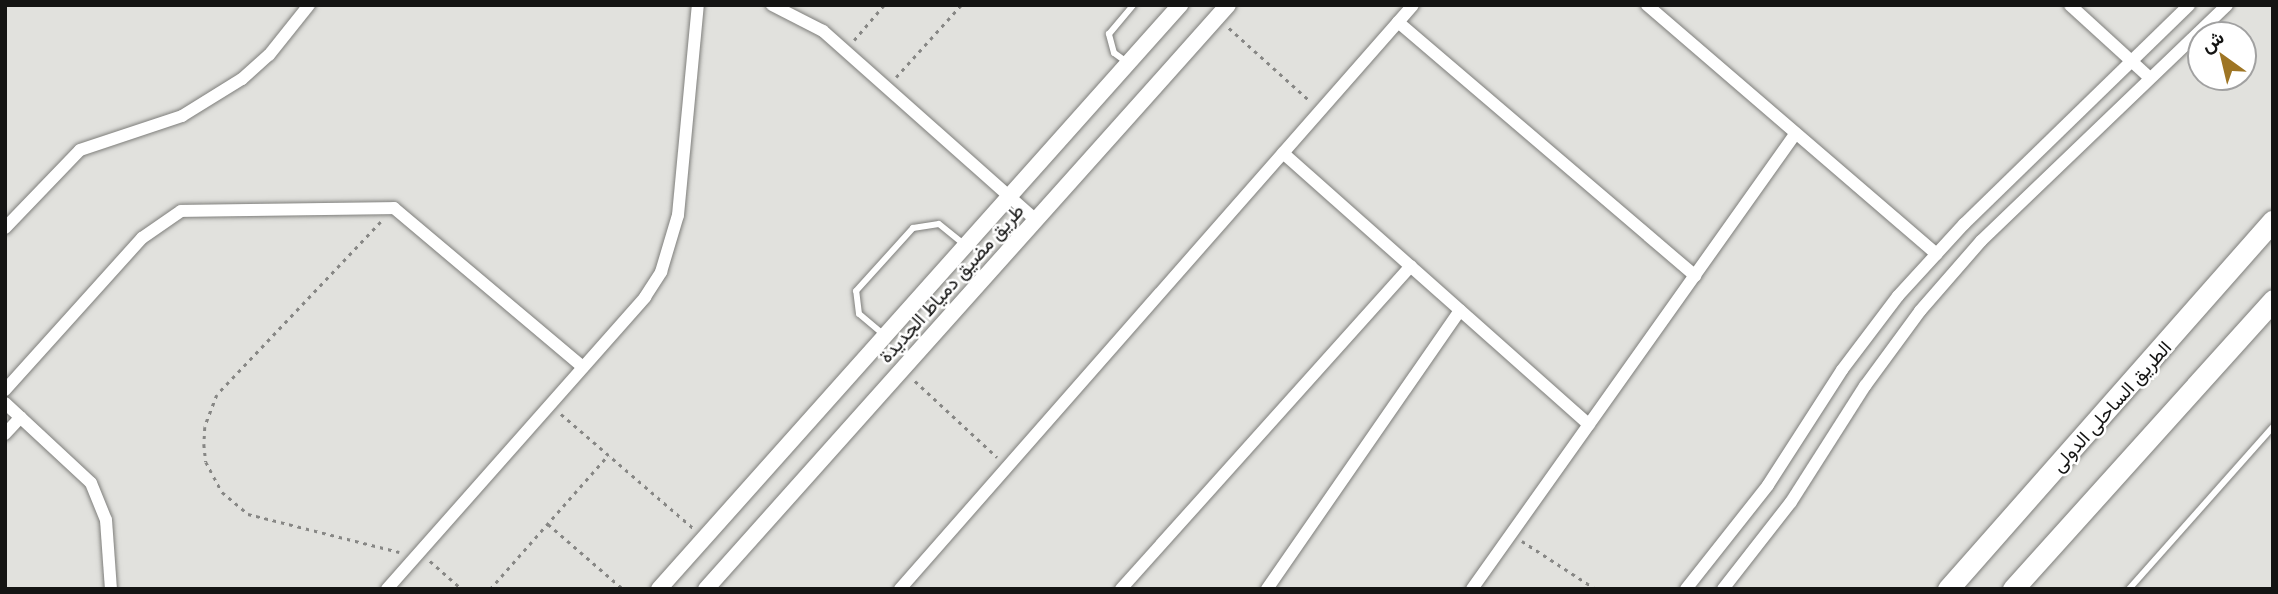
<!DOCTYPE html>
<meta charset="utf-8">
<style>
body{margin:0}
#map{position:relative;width:2278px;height:594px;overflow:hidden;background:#e1e1dd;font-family:"Playfair Display",Vazirmatn,serif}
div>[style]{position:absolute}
.path>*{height:2.5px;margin-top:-1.25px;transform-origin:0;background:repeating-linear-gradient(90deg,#878785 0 3.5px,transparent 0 8.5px)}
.roads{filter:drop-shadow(0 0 2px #7e7e7b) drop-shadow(0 0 2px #7e7e7b)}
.service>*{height:6px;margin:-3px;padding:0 3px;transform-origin:3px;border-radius:3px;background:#fff}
.minor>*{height:12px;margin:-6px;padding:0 6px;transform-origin:6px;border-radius:6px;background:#fff}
.tertiary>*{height:16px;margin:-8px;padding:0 8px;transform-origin:8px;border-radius:8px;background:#fff}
.trunk>*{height:21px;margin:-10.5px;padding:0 10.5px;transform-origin:10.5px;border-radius:10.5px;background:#fff}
span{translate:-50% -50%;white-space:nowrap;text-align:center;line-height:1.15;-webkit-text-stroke:5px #fff;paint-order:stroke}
.street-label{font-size:19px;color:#141413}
.frame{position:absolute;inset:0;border:7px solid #141413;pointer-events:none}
.north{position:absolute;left:2187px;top:21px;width:70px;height:70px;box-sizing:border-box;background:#fff;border:2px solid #a1a1a1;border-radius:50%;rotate:326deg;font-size:19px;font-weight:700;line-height:28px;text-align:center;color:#141413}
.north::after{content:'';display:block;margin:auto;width:24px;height:32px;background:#9e7524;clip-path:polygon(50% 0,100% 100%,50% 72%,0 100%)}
</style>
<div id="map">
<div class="path">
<i style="left:1229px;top:28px;width:109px;rotate:42deg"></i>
<i style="left:854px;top:40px;width:46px;rotate:-49.4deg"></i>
<i style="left:896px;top:77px;width:97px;rotate:-47.9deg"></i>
<i style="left:381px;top:222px;width:238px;rotate:133.5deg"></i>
<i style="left:217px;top:395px;width:34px;rotate:111deg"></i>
<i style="left:205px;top:427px;width:17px;rotate:93deg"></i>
<i style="left:204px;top:444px;width:18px;rotate:84deg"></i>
<i style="left:206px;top:462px;width:34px;rotate:62deg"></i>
<i style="left:222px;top:492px;width:34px;rotate:40deg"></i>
<i style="left:248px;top:514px;width:156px;rotate:14.1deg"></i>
<i style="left:915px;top:381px;width:112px;rotate:42.8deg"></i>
<i style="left:561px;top:414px;width:176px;rotate:40.8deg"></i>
<i style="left:548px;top:524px;width:99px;rotate:40.9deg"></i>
<i style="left:1522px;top:541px;width:88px;rotate:33deg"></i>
<i style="left:430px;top:561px;width:43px;rotate:41.2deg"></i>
<i style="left:490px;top:589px;width:179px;rotate:-48.6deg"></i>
</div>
<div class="roads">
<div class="service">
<i style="left:1128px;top:63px;width:17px;rotate:-144deg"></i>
<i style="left:1114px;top:53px;width:20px;rotate:-105deg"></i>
<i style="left:1109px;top:34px;width:38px;rotate:-50deg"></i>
<i style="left:883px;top:334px;width:31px;rotate:-140deg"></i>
<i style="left:859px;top:314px;width:23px;rotate:-97deg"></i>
<i style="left:856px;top:291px;width:85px;rotate:-47.9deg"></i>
<i style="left:913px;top:228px;width:26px;rotate:-9deg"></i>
<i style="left:939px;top:224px;width:32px;rotate:39deg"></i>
<i style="left:2129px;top:589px;width:217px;rotate:-48.4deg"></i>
</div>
<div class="minor">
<i style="left:772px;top:5px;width:57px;rotate:27deg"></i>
<i style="left:823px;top:31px;width:285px;rotate:41.6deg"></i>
<i style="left:1647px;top:5px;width:382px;rotate:40.7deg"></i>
<i style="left:2070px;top:5px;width:108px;rotate:42.4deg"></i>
<i style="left:1398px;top:22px;width:391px;rotate:40.5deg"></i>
<i style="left:1283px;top:153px;width:409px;rotate:41.6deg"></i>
<i style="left:5px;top:228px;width:108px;rotate:-46.1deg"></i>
<i style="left:80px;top:150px;width:108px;rotate:-18.4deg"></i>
<i style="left:182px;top:116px;width:70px;rotate:-31.7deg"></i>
<i style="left:242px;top:79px;width:36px;rotate:-42deg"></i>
<i style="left:269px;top:55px;width:64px;rotate:-51.3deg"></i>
<i style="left:5px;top:390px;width:205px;rotate:-48deg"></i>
<i style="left:142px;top:238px;width:47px;rotate:-34.7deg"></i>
<i style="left:181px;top:211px;width:213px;rotate:-0.8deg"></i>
<i style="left:394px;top:208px;width:247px;rotate:40.1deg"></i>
<i style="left:5px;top:403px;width:117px;rotate:42.9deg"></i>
<i style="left:91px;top:483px;width:40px;rotate:68deg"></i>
<i style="left:106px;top:520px;width:69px;rotate:85.9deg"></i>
<i style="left:5px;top:434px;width:23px;rotate:-47deg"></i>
<i style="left:387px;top:589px;width:390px;rotate:-48.5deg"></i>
<i style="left:645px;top:297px;width:30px;rotate:-57deg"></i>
<i style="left:661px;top:272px;width:59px;rotate:-73.4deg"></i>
<i style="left:678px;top:215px;width:211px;rotate:-84.6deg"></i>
<i style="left:900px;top:589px;width:777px;rotate:-48.7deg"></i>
<i style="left:1121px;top:589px;width:434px;rotate:-48.1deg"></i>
<i style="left:1267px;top:589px;width:339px;rotate:-55.3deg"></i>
<i style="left:1472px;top:589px;width:559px;rotate:-54.61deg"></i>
<i style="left:1686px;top:589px;width:132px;rotate:-51.7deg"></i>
<i style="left:1768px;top:485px;width:137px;rotate:-57.2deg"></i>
<i style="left:1842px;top:370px;width:93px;rotate:-52.9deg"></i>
<i style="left:1898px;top:296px;width:98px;rotate:-47.5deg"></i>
<i style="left:1964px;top:224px;width:314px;rotate:-44.2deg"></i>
<i style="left:1723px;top:589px;width:110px;rotate:-52deg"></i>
<i style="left:1791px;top:502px;width:138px;rotate:-57.5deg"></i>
<i style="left:1865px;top:386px;width:93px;rotate:-53.7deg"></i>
<i style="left:1920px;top:311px;width:93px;rotate:-48.9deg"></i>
<i style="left:1981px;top:241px;width:341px;rotate:-43.8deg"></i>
</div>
<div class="tertiary">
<i style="left:659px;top:589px;width:783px;rotate:-48.26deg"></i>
<i style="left:706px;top:589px;width:783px;rotate:-48.21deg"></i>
</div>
<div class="trunk">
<i style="left:1948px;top:589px;width:491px;rotate:-48.6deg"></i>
<i style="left:2013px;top:589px;width:389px;rotate:-48deg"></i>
</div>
</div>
<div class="street-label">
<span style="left:951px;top:283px;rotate:-48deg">طريق مضيق دمياط الجديدة</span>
<span style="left:2111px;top:406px;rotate:-48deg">الطريق الساحلى الدولى</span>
</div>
<div class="frame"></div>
<div class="north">ش</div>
</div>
